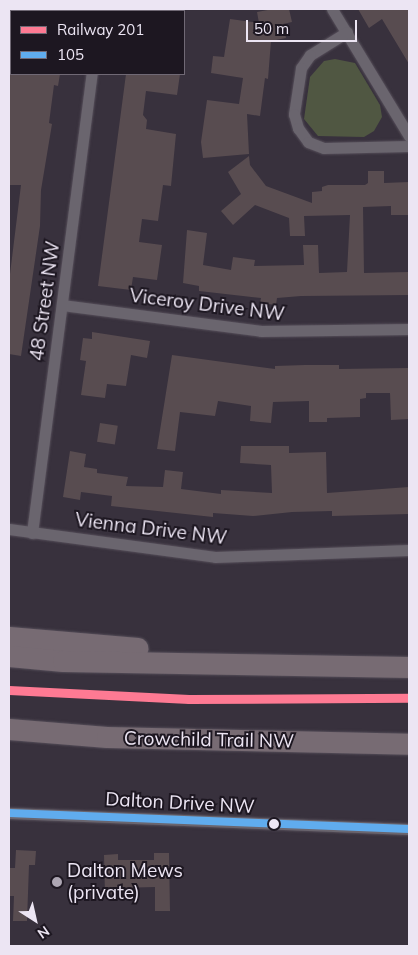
<!DOCTYPE html>
<style>
body{margin:0}
#map{position:relative;width:418px;height:955px;overflow:hidden;background:#38313d;font-family:Mulish,sans-serif}
div>[style]{position:absolute}
.green>*{inset:0;background:#505742}
.building>*{inset:0;background:#584c50;transform-origin:0 0}
.roads{filter:drop-shadow(0 0 1px #554e59) drop-shadow(0 0 1px #554e59)}
.minor>*{height:11px;margin:-5.5px;padding:0 5.5px;transform-origin:5.5px;border-radius:5.5px;background:#6a656e}
.motorway>*{height:21px;margin:-10.5px;padding:0 10.5px;transform-origin:10.5px;border-radius:10.5px;background:#776b73}
.bus-1>*{height:8px;margin:-4px;padding:0 4px;transform-origin:4px;border-radius:4px;background:#60acee}
.rail-1>*{height:9px;margin:-4.5px;padding:0 4.5px;transform-origin:4.5px;border-radius:4.5px;background:#fe7a93}
.dots>*{width:14px;height:14px;translate:-50% -50%;box-sizing:border-box;border:2px solid #1d1721;border-radius:50%}
span{translate:-50% -50%;white-space:nowrap;text-align:center;line-height:1.15;-webkit-text-stroke:4px #1d1721;paint-order:stroke}
.street-label{font-size:19px;color:#ece5f3}
.poi-label{font-size:19px;color:#ece5f3}
.left{translate:0 -50%;text-align:left}
.frame{position:absolute;inset:0;border:10px solid #ece5f3;pointer-events:none}
.legend{position:absolute;left:10px;top:10px;width:175px;height:65px;box-sizing:border-box;background:#1d1721;border:1px solid #706975;margin:0;padding:6px 9px;list-style:none;font-size:15px;color:#ece5f3}
.legend li{display:flex;align-items:center;gap:10px;height:25px}
.legend b{width:25px;border:1px solid #706975}
.north{position:absolute;left:10px;top:895px;width:50px;height:50px;-webkit-text-stroke:4px #1d1721;paint-order:stroke;rotate:145deg;font-size:14px;font-weight:700;line-height:20px;text-align:center;color:#ece5f3}
.north::after{content:'';display:block;margin:auto;width:18px;height:22px;background:#ece5f3;clip-path:polygon(50% 0,100% 100%,50% 72%,0 100%)}
.scale{position:absolute;left:246px;top:20px;width:111px;height:22px;box-sizing:border-box;border:2px solid #ece5f3;border-top:0;padding-left:6px;font-size:15px;line-height:18px;white-space:nowrap;color:#ece5f3;-webkit-text-stroke:4px #1d1721;paint-order:stroke}
</style>
<div id="map">
<div class="green">
<i style="clip-path:polygon(335px 59px,355px 63px,380px 105px,382px 117px,374px 131px,364px 137px,318px 136px,304px 119px,310px 77px,324px 61px)"></i>
</div>
<div class="building">
<i style="clip-path:polygon(273px 9px,289px 9px,292px 22px,283px 24px,286px 38px,271px 41px,268px 79px,265px 78px,260px 116px,247px 114px,249px 154px,203px 158px,201px 142px,207px 100px,239px 104px,243px 78px,211px 73px,213px 56px,224px 57px,230px 19px,259px 23px,257px 12px)"></i>
<i style="clip-path:polygon(358px 9px,409px 9px,409px 64px,382px 19px,369px 28px)"></i>
<i style="clip-path:polygon(9px 74px,60px 74px,58px 86px,54px 85px,49px 123px,52px 124px,41px 190px,40px 226px,21px 356px,9px 354px,9px 282px,21px 185px,9px 185px)"></i>
<i style="clip-path:polygon(126px 74px,180px 74px,177px 95px,146px 91px,143px 115px,147px 120px,146px 129px,176px 134px,171px 186px,163px 185px,158px 221px,142px 219px,139px 242px,162px 245px,157px 280px,133px 277px,131px 290px,98px 286px)"></i>
<i style="clip-path:polygon(249px 156px,250px 165px,266px 186px,312px 203px,312px 192px,322px 191px,322px 187px,328px 185px,365px 185px,368px 183px,368px 171px,384px 171px,384px 183px,409px 182px,409px 215px,391px 215px,391px 206px,363px 207px,364px 273px,409px 272px,409px 295px,301px 296px,277px 298px,276px 305px,260px 303px,261px 298px,199px 291px,199px 286px,183px 283px,187px 230px,207px 233px,203px 265px,231px 270px,233px 257px,255px 260px,254px 266px,304px 265px,303px 245px,318px 245px,319px 273px,347px 272px,350px 215px,304px 216px,305px 236px,290px 236px,289px 218px,255px 205px,233px 225px,221px 211px,241px 194px,228px 172px)"></i>
<i style="clip-path:polygon(92px 332px,150px 341px,147px 358px,131px 355px,126px 386px,107px 384px,105px 398px,81px 395px,86px 361px,80px 360px,83px 338px,92px 339px)"></i>
<i style="clip-path:polygon(172px 355px,275px 369px,275px 366px,305px 365px,339px 365px,339px 369px,408px 368px,409px 419px,391px 420px,390px 393px,366px 393px,366px 398px,360px 399px,360px 417px,327px 418px,327px 422px,309px 422px,309px 401px,273px 402px,271px 423px,250px 421px,251px 406px,218px 401px,215px 416px,180px 412px,175px 451px,157px 449px)"></i>
<i style="left:100px;top:423px;width:18px;height:19px;rotate:9deg"></i>
<i style="clip-path:polygon(241px 446px,289px 446px,289px 453px,326px 452px,327px 493px,409px 487px,409px 514px,332px 516px,332px 511px,292px 512px,253px 516px,213px 513px,213px 517px,111px 506px,112px 496px,81px 492px,80px 500px,63px 497px,70px 451px,86px 454px,84px 467px,97px 469px,97px 473px,128px 477px,126px 486px,163px 487px,165px 470px,183px 472px,181px 489px,221px 494px,221px 490px,272px 493px,271px 465px,240px 463px)"></i>
<i style="clip-path:polygon(16px 850px,36px 851px,35px 865px,29px 865px,27px 921px,13px 921px,14px 896px,9px 896px,9px 868px,15px 868px)"></i>
<i style="clip-path:polygon(154px 853px,169px 853px,170px 911px,155px 911px,155px 887px,118px 888px,118px 893px,105px 894px,104px 855px,118px 854px,118px 860px,154px 860px)"></i>
</div>
<div class="roads">
<div class="minor">
<i style="left:81px;top:9px;width:2px;rotate:63deg"></i>
<i style="left:332px;top:9px;width:149px;rotate:58.8deg"></i>
<i style="left:150px;top:11px;width:12px;rotate:-9deg"></i>
<i style="left:347px;top:32px;width:44px;rotate:148.1deg"></i>
<i style="left:310px;top:55px;width:16px;rotate:125deg"></i>
<i style="left:301px;top:68px;width:47px;rotate:98.7deg"></i>
<i style="left:294px;top:114px;width:15px;rotate:74deg"></i>
<i style="left:298px;top:128px;width:17px;rotate:54deg"></i>
<i style="left:308px;top:142px;width:17px;rotate:21deg"></i>
<i style="left:324px;top:148px;width:85px;rotate:-1.3deg"></i>
<i style="left:62px;top:305px;width:201px;rotate:7.4deg"></i>
<i style="left:261px;top:331px;width:148px;rotate:-0.8deg"></i>
<i style="left:9px;top:529px;width:208px;rotate:7.7deg"></i>
<i style="left:215px;top:557px;width:194px;rotate:-2.1deg"></i>
<i style="left:32px;top:533px;width:463px;rotate:-82.6deg"></i>
<i style="left:9px;top:813px;width:400px;rotate:2.3deg"></i>
</div>
<div class="motorway">
<i style="left:9px;top:637px;width:129px;rotate:4.9deg"></i>
<i style="left:9px;top:656px;width:54px;rotate:5.3deg"></i>
<i style="left:63px;top:661px;width:346px;rotate:1deg"></i>
<i style="left:9px;top:729px;width:98px;rotate:4.7deg"></i>
<i style="left:107px;top:737px;width:302px;rotate:1.3deg"></i>
</div>
</div>
<div class="bus-1">
<i style="left:9px;top:813px;width:400px;rotate:2.3deg"></i>
</div>
<div class="rail-1">
<i style="left:9px;top:690px;width:180px;rotate:2.9deg"></i>
<i style="left:189px;top:699px;width:220px;rotate:-0.3deg"></i>
</div>
<div class="dots">
<i style="left:274px;top:824px;background:#ece5f3"></i>
<i style="left:57px;top:882px;background:#ada6b3"></i>
</div>
<div class="street-label">
<span style="left:45px;top:301px;rotate:-82deg">48 Street NW</span>
<span style="left:207px;top:305px;rotate:7deg">Viceroy Drive NW</span>
<span style="left:151px;top:529px;rotate:7deg">Vienna Drive NW</span>
<span style="left:209px;top:740px;rotate:1deg">Crowchild Trail NW</span>
<span style="left:180px;top:803px;rotate:3deg">Dalton Drive NW</span>
</div>
<div class="poi-label">
<span class="left" style="left:67px;top:882px">Dalton Mews<br>(private)</span>
</div>
<div class="frame"></div>
<ul class="legend">
<li><b style="height:6px;background:#fe7a93"></b>Railway 201</li>
<li><b style="height:6px;background:#60acee"></b>105</li>
</ul>
<div class="north">N</div>
<div class="scale">50 m</div>
</div>
